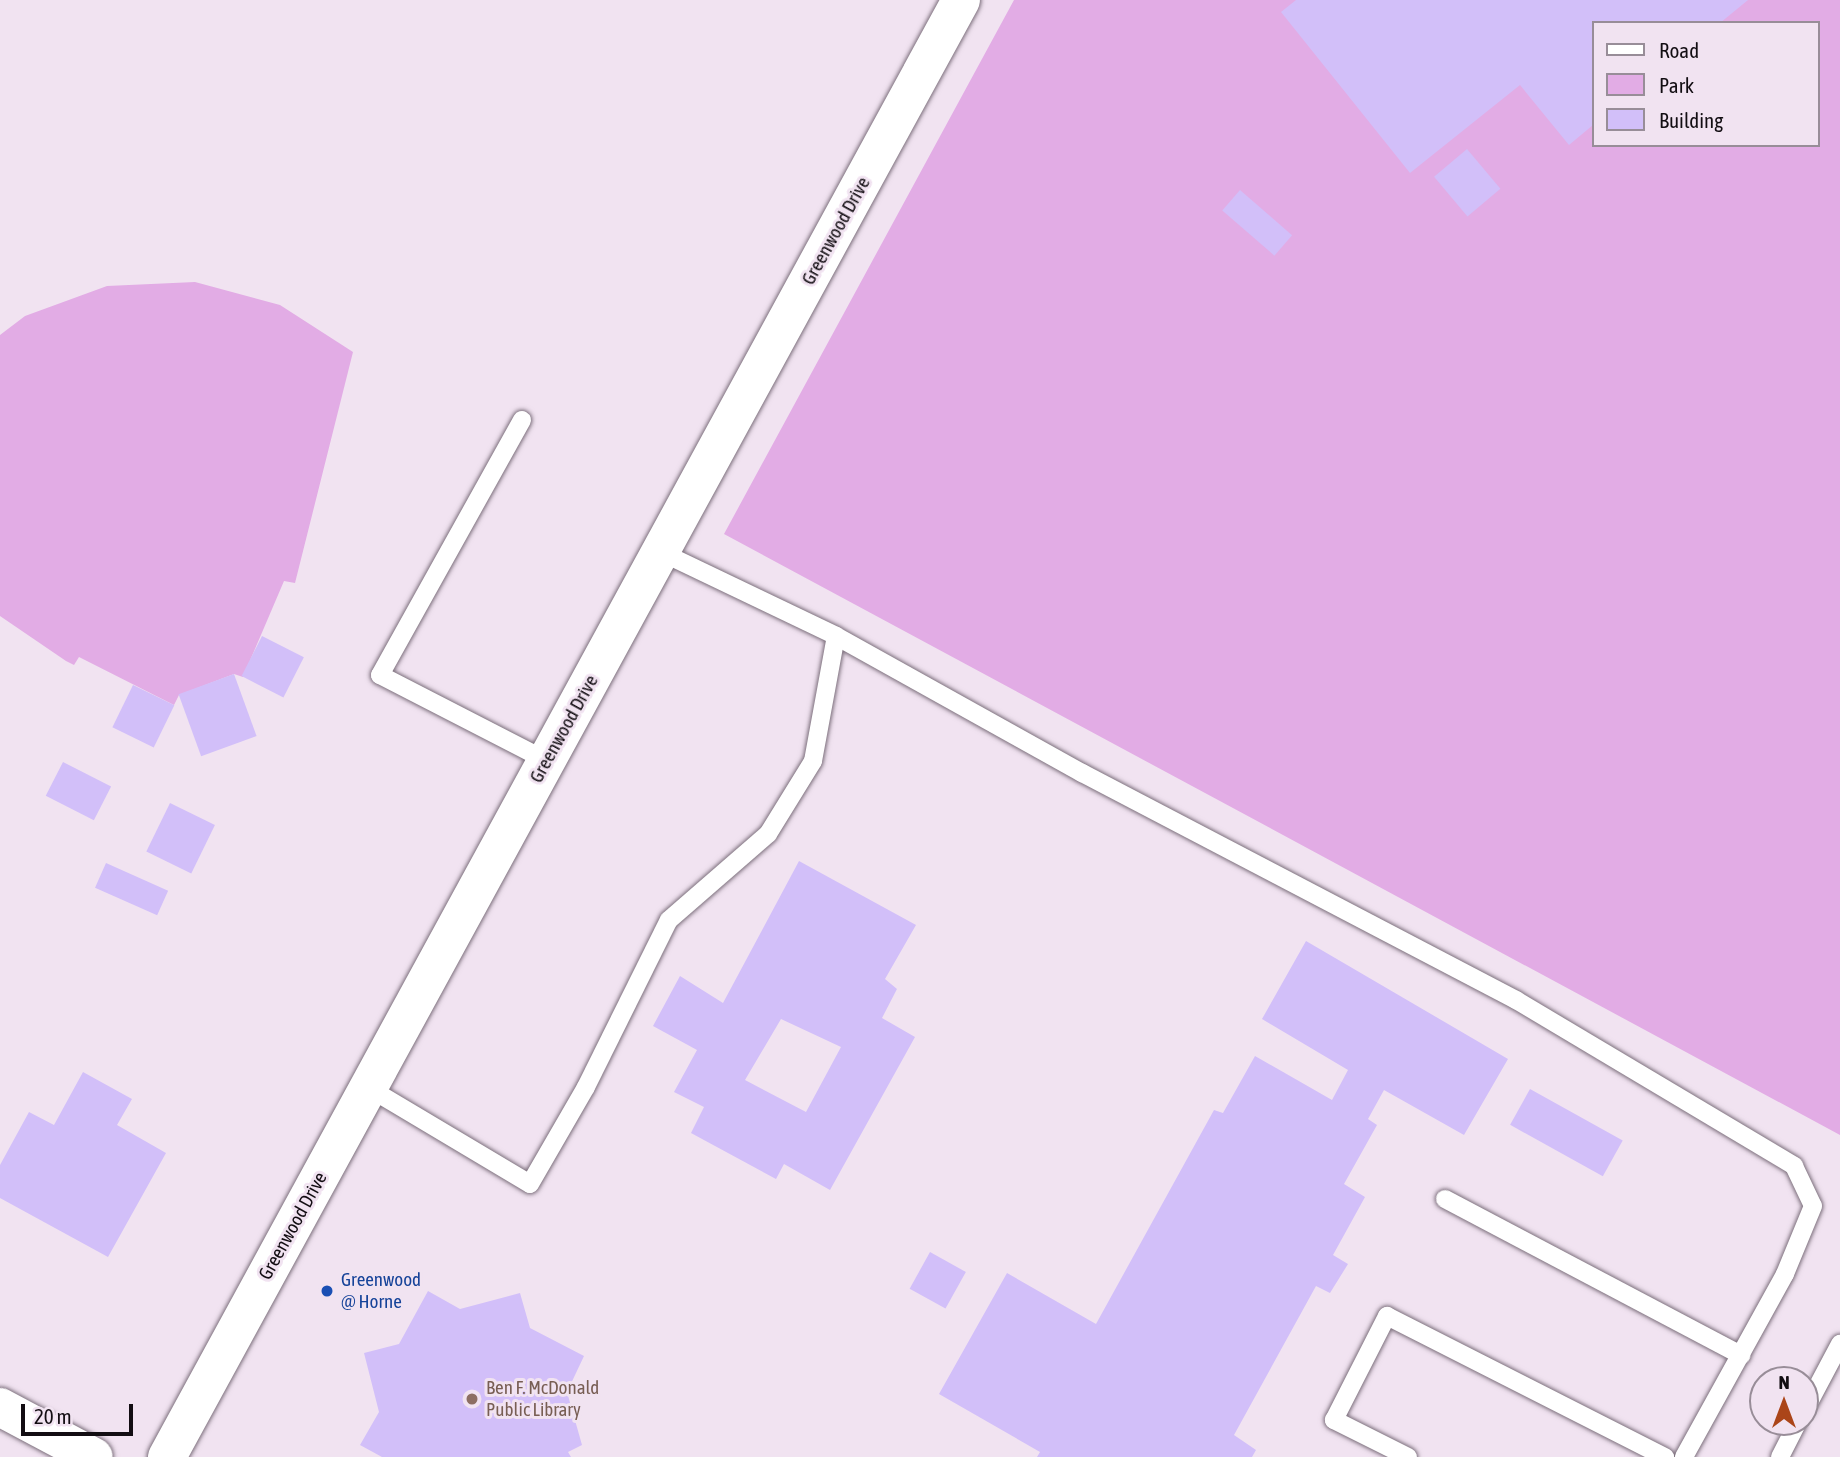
<!DOCTYPE html>
<style>
body{margin:0}
#map{position:relative;width:1840px;height:1457px;overflow:hidden;background:#f1e3f1;font-family:"Asap Condensed",sans-serif}
div>[style]{position:absolute}
.green>*{inset:0;background:#e2ace5}
.building>*{inset:0;background:#d2bff9;transform-origin:0 0}
.roads{filter:drop-shadow(0 0 2px #7c6f7c) drop-shadow(0 0 2px #7c6f7c)}
.service>*{height:18px;margin:-9px;padding:0 9px;transform-origin:9px;border-radius:9px;background:#fff}
.secondary>*{height:38px;margin:-19px;padding:0 19px;transform-origin:19px;border-radius:19px;background:#fff}
.dots>*{width:19px;height:19px;translate:-50% -50%;box-sizing:border-box;border:4px solid #f1e3f1;border-radius:50%}
span{translate:-50% -50%;white-space:nowrap;text-align:center;line-height:1.15;-webkit-text-stroke:6px #f1e3f1;paint-order:stroke}
.street-label{font-size:19px;color:#120d12}
.transit-label{font-size:19px;color:#164399}
.left{translate:0 -50%;text-align:left}
.education-label{font-size:19px;color:#785e54}
.legend{position:absolute;left:1592px;top:21px;width:228px;height:126px;box-sizing:border-box;background:#f1e3f1;border:2px solid #988d98;margin:0;padding:9px 12px;list-style:none;font-size:21px;color:#120d12}
.legend li{display:flex;align-items:center;gap:14px;height:35px}
.legend b{width:35px;border:2px solid #988d98}
.north{position:absolute;left:1749px;top:1366px;width:70px;height:70px;box-sizing:border-box;background:#f1e3f1;border:2px solid #988d98;border-radius:50%;rotate:0deg;font-size:19px;font-weight:700;line-height:28px;text-align:center;color:#120d12}
.north::after{content:'';display:block;margin:auto;width:24px;height:32px;background:#ab4519;clip-path:polygon(50% 0,100% 100%,50% 72%,0 100%)}
.scale{position:absolute;left:21px;top:1404px;width:112px;height:32px;box-sizing:border-box;border:4px solid #120d12;border-top:0;padding-left:9px;font-size:21px;line-height:24px;white-space:nowrap;color:#120d12;-webkit-text-stroke:5px #f1e3f1;paint-order:stroke}
</style>
<div id="map">
<div class="green">
<i style="clip-path:polygon(evenodd,1014px 0,1840px 0,1840px 1135px,724px 534px,1014px 0,1593px 23px,1817px 23px,1817px 145px,1593px 145px,1593px 23px)"></i>
<i style="clip-path:polygon(195px 282px,280px 305px,353px 352px,295px 583px,284px 581px,243px 677px,234px 674px,179px 695px,174px 705px,79px 657px,74px 665px,66px 661px,0 616px,0 335px,25px 316px,107px 286px)"></i>
</div>
<div class="building">
<i style="clip-path:polygon(1296px 0,1748px 0,1720px 23px,1593px 23px,1593px 125px,1569px 145px,1520px 85px,1410px 173px,1281px 12px)"></i>
<i style="left:1467px;top:149px;width:52px;height:43px;rotate:50deg"></i>
<i style="left:1240px;top:190px;width:69px;height:27px;rotate:41deg"></i>
<i style="left:262px;top:636px;width:47px;height:45px;rotate:27deg"></i>
<i style="left:234px;top:674px;width:66px;height:59px;rotate:70deg"></i>
<i style="left:133px;top:685px;width:46px;height:47px;rotate:26deg"></i>
<i style="left:63px;top:762px;width:54px;height:38px;rotate:27deg"></i>
<i style="left:170px;top:803px;width:50px;height:54px;rotate:26deg"></i>
<i style="clip-path:polygon(evenodd,799px 861px,916px 925px,885px 979px,897px 989px,882px 1018px,915px 1037px,830px 1190px,784px 1164px,776px 1179px,691px 1133px,704px 1107px,674px 1092px,697px 1050px,653px 1026px,680px 976px,723px 1003px,799px 861px,781px 1019px,841px 1047px,806px 1112px,745px 1080px,781px 1019px)"></i>
<i style="left:106px;top:863px;width:68px;height:27px;rotate:24deg"></i>
<i style="clip-path:polygon(1306px 941px,1508px 1059px,1464px 1135px,1384px 1090px,1368px 1119px,1377px 1125px,1344px 1184px,1365px 1197px,1333px 1255px,1348px 1264px,1330px 1293px,1316px 1286px,1234px 1435px,1256px 1450px,1252px 1457px,1037px 1457px,1040px 1452px,939px 1394px,1007px 1273px,1096px 1324px,1214px 1110px,1223px 1113px,1255px 1056px,1332px 1100px,1348px 1070px,1262px 1019px)"></i>
<i style="clip-path:polygon(83px 1072px,132px 1099px,117px 1125px,166px 1153px,108px 1257px,0 1198px,0 1165px,29px 1112px,54px 1125px)"></i>
<i style="left:1530px;top:1089px;width:106px;height:41px;rotate:29deg"></i>
<i style="left:930px;top:1252px;width:41px;height:42px;rotate:29deg"></i>
<i style="clip-path:polygon(428px 1291px,460px 1309px,520px 1293px,530px 1328px,584px 1356px,567px 1392px,582px 1445px,568px 1452px,571px 1457px,382px 1457px,360px 1445px,379px 1412px,364px 1353px,399px 1344px)"></i>
</div>
<div class="roads">
<div class="service">
<i style="left:522px;top:420px;width:292px;rotate:119.1deg"></i>
<i style="left:380px;top:675px;width:188px;rotate:27.2deg"></i>
<i style="left:661px;top:552px;width:194px;rotate:25.6deg"></i>
<i style="left:836px;top:636px;width:282px;rotate:29.1deg"></i>
<i style="left:1082px;top:773px;width:490px;rotate:27.6deg"></i>
<i style="left:1516px;top:1000px;width:324px;rotate:30.8deg"></i>
<i style="left:1794px;top:1166px;width:44px;rotate:64.6deg"></i>
<i style="left:1813px;top:1206px;width:74px;rotate:112.4deg"></i>
<i style="left:1785px;top:1274px;width:209px;rotate:118.9deg"></i>
<i style="left:369px;top:1088px;width:187px;rotate:30.8deg"></i>
<i style="left:530px;top:1184px;width:112px;rotate:-60deg"></i>
<i style="left:586px;top:1087px;width:186px;rotate:-63.6deg"></i>
<i style="left:669px;top:920px;width:131px;rotate:-41deg"></i>
<i style="left:768px;top:834px;width:86px;rotate:-58.3deg"></i>
<i style="left:813px;top:761px;width:127px;rotate:-79.6deg"></i>
<i style="left:1445px;top:1199px;width:335px;rotate:27.8deg"></i>
<i style="left:1805px;top:1410px;width:75px;rotate:-62.1deg"></i>
<i style="left:1408px;top:1457px;width:83px;rotate:-153.4deg"></i>
<i style="left:1334px;top:1420px;width:117px;rotate:-63deg"></i>
<i style="left:1387px;top:1316px;width:312px;rotate:26.9deg"></i>
<i style="left:1780px;top:1457px;width:39px;rotate:-63deg"></i>
</div>
<div class="secondary">
<i style="left:0;top:1407px;width:106px;rotate:28deg"></i>
<i style="left:167px;top:1457px;width:1659px;rotate:-61.41deg"></i>
</div>
</div>
<div class="dots">
<i style="left:327px;top:1291px;background:#1a4fb4"></i>
<i style="left:472px;top:1399px;background:#8d6e63"></i>
</div>
<div class="street-label">
<span style="left:836px;top:231px;rotate:-61deg">Greenwood Drive</span>
<span style="left:564px;top:729px;rotate:-61deg">Greenwood Drive</span>
<span style="left:293px;top:1226px;rotate:-61deg">Greenwood Drive</span>
</div>
<div class="transit-label">
<span class="left" style="left:341px;top:1291px">Greenwood<br>@ Horne</span>
</div>
<div class="education-label">
<span class="left" style="left:486px;top:1399px">Ben F. McDonald<br>Public Library</span>
</div>
<ul class="legend">
<li><b style="height:9px;background:#fff"></b>Road</li>
<li><b style="height:19px;background:#e2ace5"></b>Park</li>
<li><b style="height:19px;background:#d2bff9"></b>Building</li>
</ul>
<div class="north">N</div>
<div class="scale">20 m</div>
</div>
